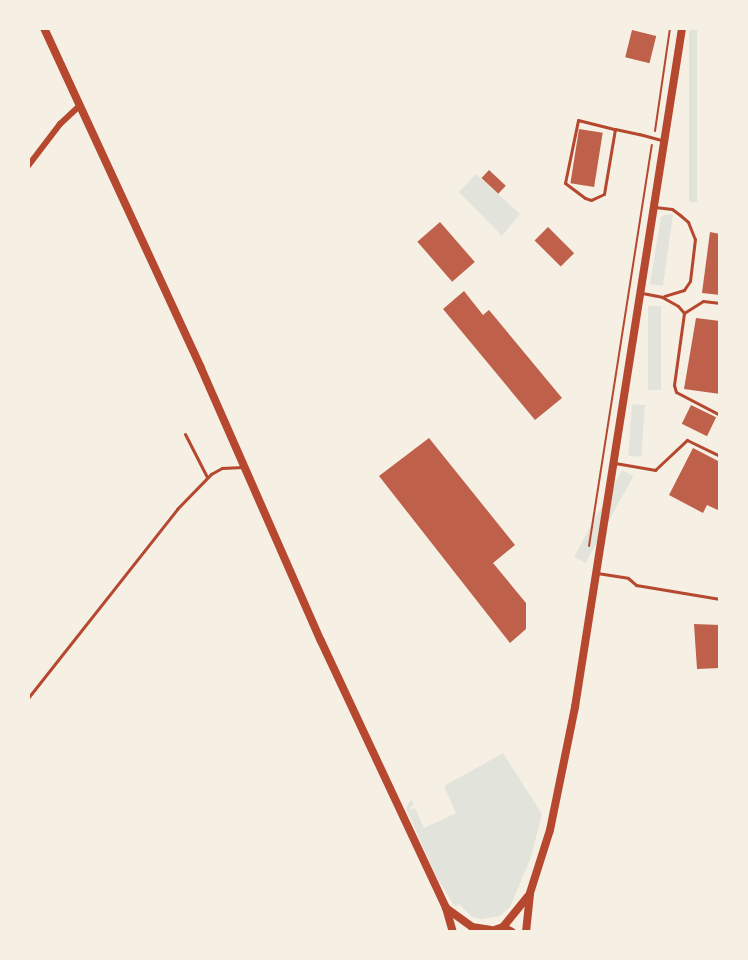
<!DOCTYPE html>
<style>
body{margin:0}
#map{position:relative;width:748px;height:960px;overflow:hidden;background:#f6efe4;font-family:Raleway,sans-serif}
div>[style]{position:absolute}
.green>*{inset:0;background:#e2e4dc;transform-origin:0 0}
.building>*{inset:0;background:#bf614a;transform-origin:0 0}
.path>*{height:2px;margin:-1px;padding:0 1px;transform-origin:1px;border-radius:1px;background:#b5482f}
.service>*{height:3px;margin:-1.5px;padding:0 1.5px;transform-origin:1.5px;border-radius:1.5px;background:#b5482f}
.minor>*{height:6px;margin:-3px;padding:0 3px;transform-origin:3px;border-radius:3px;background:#b5482f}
.secondary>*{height:8px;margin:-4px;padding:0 4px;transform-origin:4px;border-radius:4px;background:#b5482f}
span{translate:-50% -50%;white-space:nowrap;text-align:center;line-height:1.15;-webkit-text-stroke:5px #f6efe4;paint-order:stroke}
.frame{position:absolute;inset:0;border:30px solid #f6efe4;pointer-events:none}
</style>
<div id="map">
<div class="green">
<i style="left:689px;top:29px;width:8px;height:173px"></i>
<i style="clip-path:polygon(476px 174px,520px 214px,502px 236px,459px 192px)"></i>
<i style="clip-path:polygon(673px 214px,663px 286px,650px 284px,661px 216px)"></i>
<i style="left:648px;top:306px;width:13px;height:84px"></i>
<i style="left:632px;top:404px;width:13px;height:52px;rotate:4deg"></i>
<i style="left:622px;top:470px;width:13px;height:99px;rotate:29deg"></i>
<i style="clip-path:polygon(503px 753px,542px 814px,531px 857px,510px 907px,500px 916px,481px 919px,472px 917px,459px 904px,455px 907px,436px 876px,406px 808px,411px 800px,414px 804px,410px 807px,411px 810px,415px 808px,424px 828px,456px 813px,444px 786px)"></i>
</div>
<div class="building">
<i style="left:632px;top:30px;width:25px;height:28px;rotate:14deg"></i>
<i style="left:579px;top:129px;width:24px;height:55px;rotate:9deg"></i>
<i style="left:489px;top:170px;width:23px;height:11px;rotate:43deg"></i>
<i style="left:440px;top:222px;width:53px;height:30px;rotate:49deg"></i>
<i style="left:548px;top:227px;width:37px;height:19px;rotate:45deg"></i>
<i style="clip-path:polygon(710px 232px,720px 234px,720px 295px,702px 293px)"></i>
<i style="clip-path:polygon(464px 291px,483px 315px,489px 310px,562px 398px,535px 420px,443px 309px)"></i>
<i style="clip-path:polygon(696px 318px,720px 321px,720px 394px,684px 389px)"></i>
<i style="left:691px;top:405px;width:28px;height:21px;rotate:26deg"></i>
<i style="clip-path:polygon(429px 438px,515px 545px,493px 563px,526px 603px,526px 629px,510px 643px,379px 476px)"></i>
<i style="clip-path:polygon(693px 448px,720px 462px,720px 511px,707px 505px,703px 513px,669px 495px)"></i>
<i style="clip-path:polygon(694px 624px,720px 625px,720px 668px,697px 669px)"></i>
</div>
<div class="path">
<i style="left:655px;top:131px;width:104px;rotate:-81.7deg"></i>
<i style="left:589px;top:546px;width:406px;rotate:-81.1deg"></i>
</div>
<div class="service">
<i style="left:615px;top:129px;width:66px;rotate:99.6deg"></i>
<i style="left:604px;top:194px;width:14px;rotate:155deg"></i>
<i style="left:591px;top:200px;width:6px;rotate:-162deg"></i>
<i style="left:585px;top:198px;width:25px;rotate:-143deg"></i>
<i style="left:565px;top:183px;width:64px;rotate:-78.3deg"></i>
<i style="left:578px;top:120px;width:38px;rotate:14deg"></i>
<i style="left:615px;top:129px;width:25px;rotate:12deg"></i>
<i style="left:639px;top:134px;width:24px;rotate:15deg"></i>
<i style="left:655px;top:207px;width:17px;rotate:7deg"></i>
<i style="left:672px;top:209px;width:10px;rotate:37deg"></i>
<i style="left:680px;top:215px;width:11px;rotate:41deg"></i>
<i style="left:688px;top:222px;width:18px;rotate:68deg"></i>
<i style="left:695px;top:239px;width:42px;rotate:96.8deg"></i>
<i style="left:690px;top:281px;width:11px;rotate:124deg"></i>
<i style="left:684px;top:290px;width:21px;rotate:163deg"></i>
<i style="left:642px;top:293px;width:20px;rotate:11deg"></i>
<i style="left:662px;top:297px;width:18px;rotate:29deg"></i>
<i style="left:678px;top:306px;width:9px;rotate:49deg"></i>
<i style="left:684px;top:313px;width:73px;rotate:97.9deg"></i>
<i style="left:674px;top:385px;width:7px;rotate:74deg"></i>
<i style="left:676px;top:392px;width:50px;rotate:27.6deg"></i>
<i style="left:684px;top:313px;width:22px;rotate:-32deg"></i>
<i style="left:703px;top:301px;width:17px;rotate:7deg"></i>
<i style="left:185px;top:434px;width:48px;rotate:62.9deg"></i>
<i style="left:615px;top:463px;width:41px;rotate:9.9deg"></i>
<i style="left:655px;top:470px;width:44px;rotate:-43.2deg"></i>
<i style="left:687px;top:440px;width:37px;rotate:26deg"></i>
<i style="left:597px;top:573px;width:31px;rotate:9deg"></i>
<i style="left:628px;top:578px;width:11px;rotate:41deg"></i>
<i style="left:636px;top:585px;width:85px;rotate:9.5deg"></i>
<i style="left:28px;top:698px;width:241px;rotate:-51.7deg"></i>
<i style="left:177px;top:509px;width:49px;rotate:-45.8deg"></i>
<i style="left:211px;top:474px;width:13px;rotate:-29deg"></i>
<i style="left:222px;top:468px;width:21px;rotate:-3deg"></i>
</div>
<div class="minor">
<i style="left:28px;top:166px;width:53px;rotate:-52.7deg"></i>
<i style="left:60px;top:124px;width:26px;rotate:-43deg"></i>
</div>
<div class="secondary">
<i style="left:44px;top:28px;width:374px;rotate:65.2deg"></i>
<i style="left:201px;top:368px;width:298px;rotate:66.3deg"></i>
<i style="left:321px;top:641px;width:295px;rotate:64.9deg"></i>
<i style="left:446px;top:908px;width:25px;rotate:74deg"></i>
<i style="left:446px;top:908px;width:32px;rotate:36deg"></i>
<i style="left:472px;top:927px;width:18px;rotate:9deg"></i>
<i style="left:503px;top:927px;width:40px;rotate:-51deg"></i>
<i style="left:488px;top:932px;width:16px;rotate:-18deg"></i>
<i style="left:503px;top:927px;width:10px;rotate:29deg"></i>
<i style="left:526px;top:932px;width:39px;rotate:-84deg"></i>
<i style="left:530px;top:893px;width:66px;rotate:-72.4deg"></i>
<i style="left:550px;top:830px;width:126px;rotate:-78.5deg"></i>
<i style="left:575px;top:707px;width:687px;rotate:-81.04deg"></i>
</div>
<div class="frame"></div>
</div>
